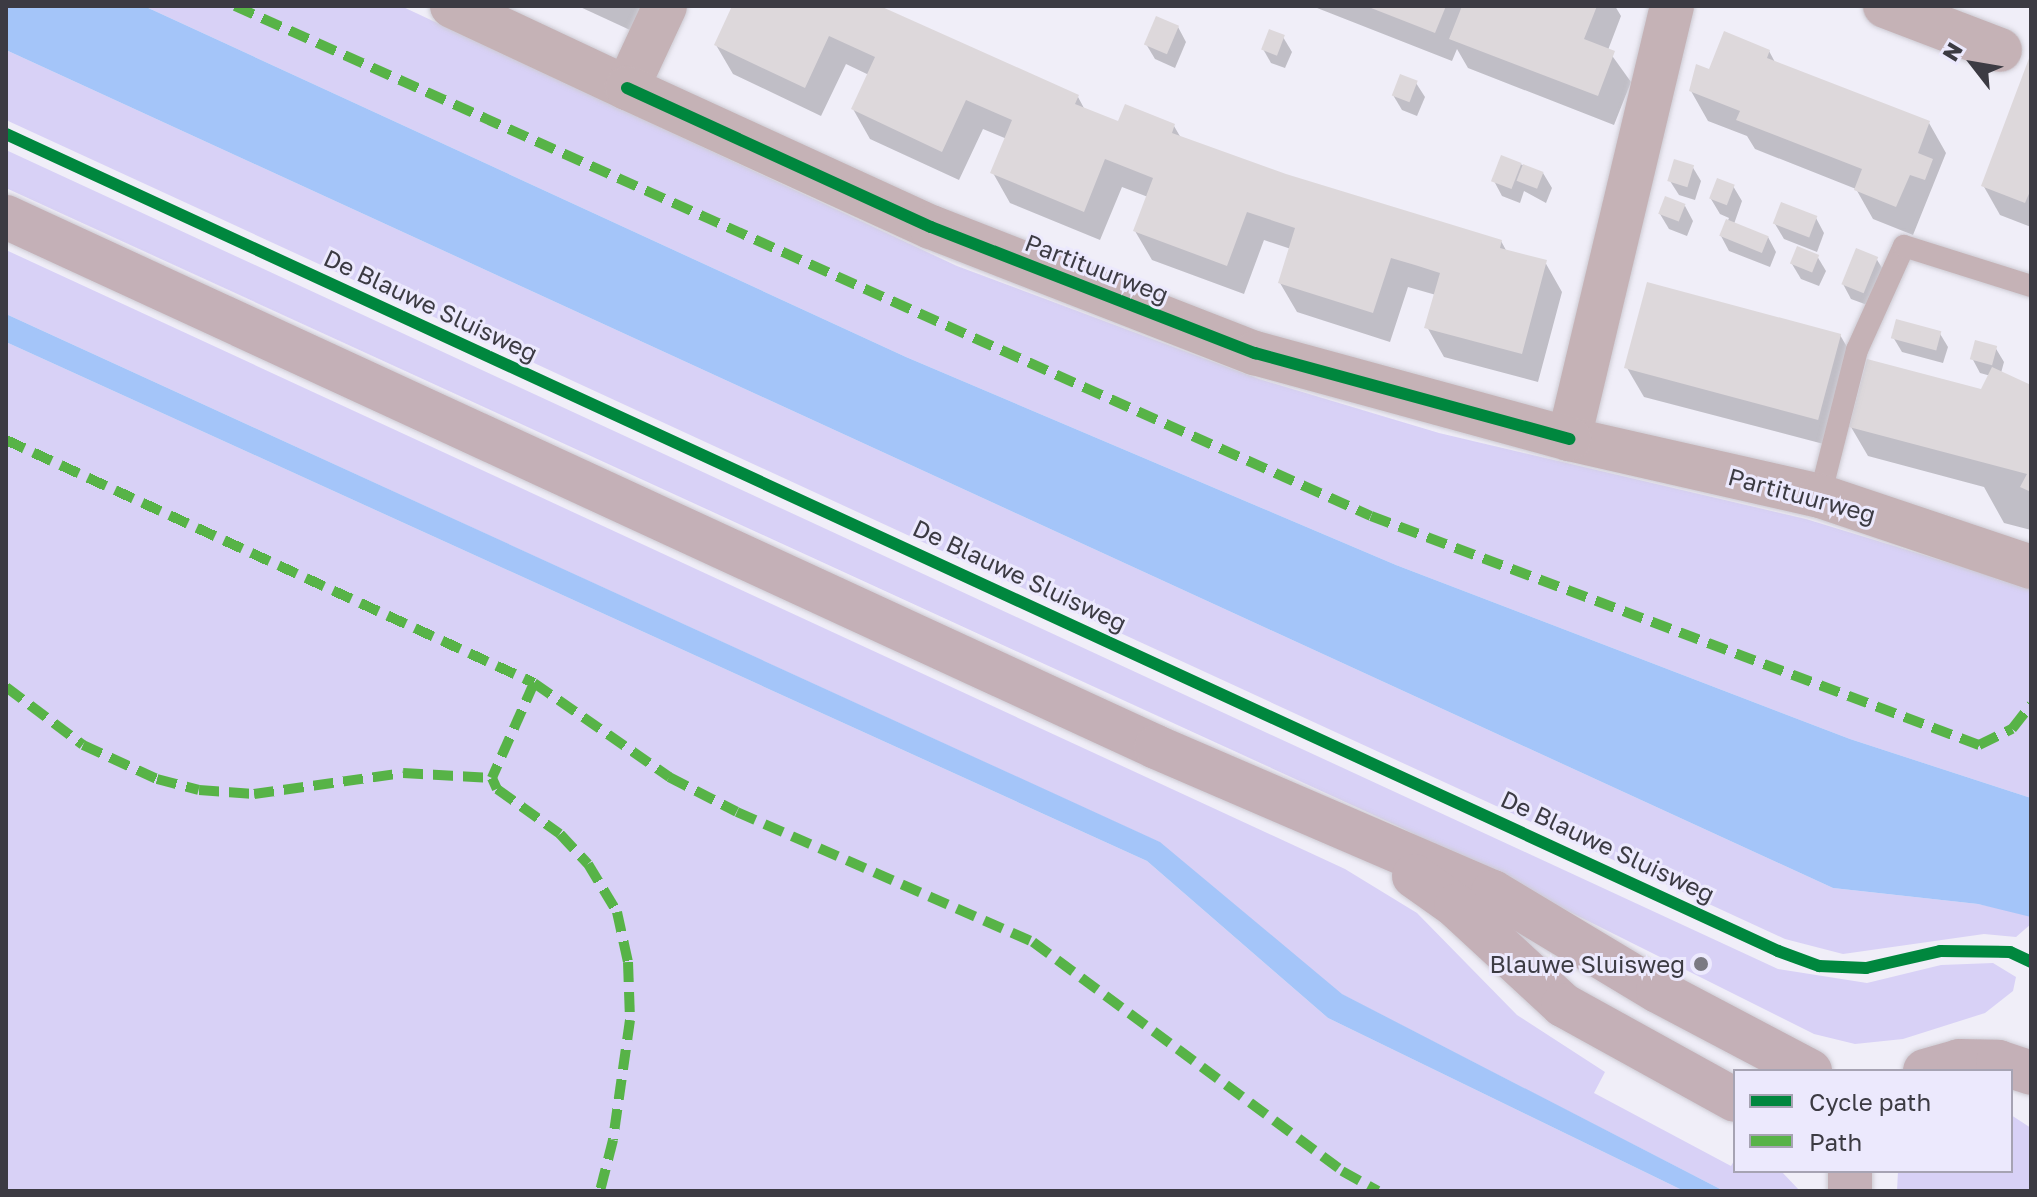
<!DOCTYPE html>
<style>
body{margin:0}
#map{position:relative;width:2037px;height:1197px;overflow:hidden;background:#f0eef8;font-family:"Golos Text",sans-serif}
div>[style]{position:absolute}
.green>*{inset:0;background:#d8d1f6}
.water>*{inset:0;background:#a4c5f9}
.shadow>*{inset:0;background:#0003}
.building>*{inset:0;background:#ddd8db;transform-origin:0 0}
.roads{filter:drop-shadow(0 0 2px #cdcbd3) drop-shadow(0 0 2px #cdcbd3)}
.lane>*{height:22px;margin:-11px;padding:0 11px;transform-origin:11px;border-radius:11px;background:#c5b2b6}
.street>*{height:44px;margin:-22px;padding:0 22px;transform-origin:22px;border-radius:22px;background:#c5b2b6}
.secondary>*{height:44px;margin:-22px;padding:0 22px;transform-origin:22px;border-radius:22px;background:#c4b0b7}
.quiet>*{height:10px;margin-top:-5px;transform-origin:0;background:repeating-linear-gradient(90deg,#57b347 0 20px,transparent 0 30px)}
.cycleway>*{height:12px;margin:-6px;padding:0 6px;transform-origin:6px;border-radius:6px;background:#00873e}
.dots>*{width:22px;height:22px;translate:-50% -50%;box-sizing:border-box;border:4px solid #ece9fd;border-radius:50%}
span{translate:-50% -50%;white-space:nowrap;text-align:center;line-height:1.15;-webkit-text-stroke:6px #ece9fd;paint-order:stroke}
.street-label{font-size:24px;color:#3c3b43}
.poi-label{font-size:24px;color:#3c3b43}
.right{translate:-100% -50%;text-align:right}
.frame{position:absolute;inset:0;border:8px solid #3c3b43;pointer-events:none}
.legend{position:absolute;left:1733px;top:1069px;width:280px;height:104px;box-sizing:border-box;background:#ece9fd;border:2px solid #a6a3b3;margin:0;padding:10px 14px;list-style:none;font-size:24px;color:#3c3b43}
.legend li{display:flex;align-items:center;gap:16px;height:40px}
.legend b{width:40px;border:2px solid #a6a3b3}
.north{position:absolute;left:1933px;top:24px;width:80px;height:80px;-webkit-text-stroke:6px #ece9fd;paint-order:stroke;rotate:301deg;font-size:22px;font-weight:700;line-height:32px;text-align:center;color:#3c3b43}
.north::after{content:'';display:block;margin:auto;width:28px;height:36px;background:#3c3b43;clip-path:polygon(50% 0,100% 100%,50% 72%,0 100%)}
</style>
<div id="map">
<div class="green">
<i style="clip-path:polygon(144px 6px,401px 6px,957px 266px,1259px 379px,1439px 433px,1806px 519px,2031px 588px,2031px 798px,1850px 739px,1396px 565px,906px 357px)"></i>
<i style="clip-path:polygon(6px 50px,1833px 888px,1978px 904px,2023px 913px,2031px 917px,2031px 924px,2016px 937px,1984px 934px,1843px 954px,1785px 939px,6px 120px)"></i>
<i style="clip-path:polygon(6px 150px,1778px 969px,1867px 983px,1941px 965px,1993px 963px,2016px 977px,2013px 991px,1985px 1013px,1903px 1039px,1855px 1044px,1814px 1034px,1400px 827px,6px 188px)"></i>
<i style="clip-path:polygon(6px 250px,1345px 869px,1417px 913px,1517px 1015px,1605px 1072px,1594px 1093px,1731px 1166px,1735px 1159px,1735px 1171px,1781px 1171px,1800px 1191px,1724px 1191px,1341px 994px,1159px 842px,6px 314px)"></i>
<i style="clip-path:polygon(6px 342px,1147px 861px,1328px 1018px,1684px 1191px,6px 1191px)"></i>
<i style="clip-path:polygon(2011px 1115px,2031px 1128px,2031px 1191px,1897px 1191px,1898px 1171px,2011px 1171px)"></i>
</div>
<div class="water">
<i style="clip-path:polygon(6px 6px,144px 6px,906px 357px,1396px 565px,1850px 739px,2031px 798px,2031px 917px,1978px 904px,1833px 888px,6px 50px)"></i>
<i style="clip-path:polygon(6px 314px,1160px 842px,1342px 994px,1724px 1191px,1684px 1191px,1328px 1018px,1147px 861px,6px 342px)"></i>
</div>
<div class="shadow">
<i style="clip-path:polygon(578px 6px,642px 6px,630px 30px)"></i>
<i style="clip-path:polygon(734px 6px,877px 6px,1078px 97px,1085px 110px,1119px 124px,1174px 126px,1181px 138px,1286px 176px,1501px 241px,1507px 252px,1545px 262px,1562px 292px,1538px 382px,1444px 357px,1427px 327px,1436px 295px,1408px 287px,1390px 342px,1297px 312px,1280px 283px,1291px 249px,1264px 240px,1244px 294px,1152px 260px,1135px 231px,1148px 197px,1122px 187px,1100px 240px,1010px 203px,993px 173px,1007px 139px,983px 129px,959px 180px,870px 139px,853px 109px,869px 75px,846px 64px,821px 116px,733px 74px,716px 45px)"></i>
<i style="clip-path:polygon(1312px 6px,1615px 6px,1621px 16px,1608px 50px,1631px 82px,1614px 125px,1468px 68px,1457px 49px,1452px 61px)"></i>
<i style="clip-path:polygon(1178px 27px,1186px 42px,1175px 68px,1155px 59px,1146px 44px)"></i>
<i style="clip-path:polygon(1283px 37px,1292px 52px,1285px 68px,1271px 63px,1263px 49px)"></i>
<i style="clip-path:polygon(1769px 51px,1776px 64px,1929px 123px,1946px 153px,1913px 235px,1873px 219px,1856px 189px,1755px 149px,1747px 136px,1708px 121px,1691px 91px,1710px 72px)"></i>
<i style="clip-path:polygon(2031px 62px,2031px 227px,2000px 215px,1983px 185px)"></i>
<i style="clip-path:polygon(1416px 83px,1425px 97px,1417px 116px,1402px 110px,1393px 95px)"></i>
<i style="clip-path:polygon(1520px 164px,1543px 173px,1552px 188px,1546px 203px,1524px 191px,1520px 203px,1502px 196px,1494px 181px)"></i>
<i style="clip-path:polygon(1692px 166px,1701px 181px,1695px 200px,1679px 195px,1670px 181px)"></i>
<i style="clip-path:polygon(1733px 186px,1742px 201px,1734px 224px,1768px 237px,1776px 252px,1770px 267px,1729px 251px,1721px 236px,1729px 218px,1720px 214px,1711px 199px)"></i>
<i style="clip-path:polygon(1685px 206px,1693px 221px,1687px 236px,1669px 229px,1660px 214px)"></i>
<i style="clip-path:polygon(1816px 218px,1824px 233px,1817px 252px,1784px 239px,1775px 224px)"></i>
<i style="clip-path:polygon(1817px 256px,1826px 271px,1819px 286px,1801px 279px,1792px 264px)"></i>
<i style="clip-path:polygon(1876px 258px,1885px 273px,1870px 306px,1851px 299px,1843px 284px)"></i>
<i style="clip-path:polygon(1939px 332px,1948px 347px,1943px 363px,1902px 352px,1893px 337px)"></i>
<i style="clip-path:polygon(1840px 335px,1857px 364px,1835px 447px,1644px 397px,1627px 368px)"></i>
<i style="clip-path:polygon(1995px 347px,2004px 362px,2001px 373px,2031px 387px,2031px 530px,2004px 523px,1984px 487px,1868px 456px,1851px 427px,1981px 391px,1991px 376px,1980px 373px,1972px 358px)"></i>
</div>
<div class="building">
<i style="clip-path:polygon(732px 6px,880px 6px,1079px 95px,1075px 104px,1118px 121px,1125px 104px,1175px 124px,1172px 133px,1286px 174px,1502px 240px,1500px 248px,1547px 260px,1522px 354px,1424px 328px,1440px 273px,1415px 265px,1391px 258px,1373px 313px,1278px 283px,1295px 228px,1247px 212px,1227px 266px,1133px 231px,1153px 178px,1105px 159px,1084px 212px,990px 173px,1012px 120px,966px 100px,942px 152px,851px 109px,875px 57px,829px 36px,805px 88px,714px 45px)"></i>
<i style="clip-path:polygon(1366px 6px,1446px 6px,1435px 33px)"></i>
<i style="clip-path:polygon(1462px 6px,1597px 6px,1584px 39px,1615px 51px,1598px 96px,1449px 39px)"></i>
<i style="left:1156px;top:16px;width:25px;height:31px;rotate:23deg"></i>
<i style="left:1269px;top:29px;width:17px;height:22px;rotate:21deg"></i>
<i style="clip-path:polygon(1724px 31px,1770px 50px,1767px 58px,1930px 121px,1918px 153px,1933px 159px,1925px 180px,1910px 175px,1896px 207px,1854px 190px,1862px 169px,1736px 120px,1740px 111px,1689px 91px,1696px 64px,1709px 69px)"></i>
<i style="clip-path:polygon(2031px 53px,2031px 189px,2025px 203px,1981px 186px)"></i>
<i style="left:1400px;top:74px;width:19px;height:23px;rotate:21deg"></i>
<i style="left:1501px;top:155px;width:22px;height:28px;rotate:21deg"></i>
<i style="left:1674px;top:159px;width:21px;height:23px;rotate:17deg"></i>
<i style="left:1523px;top:164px;width:22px;height:18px;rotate:21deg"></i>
<i style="left:1717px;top:178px;width:19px;height:22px;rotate:21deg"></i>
<i style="left:1665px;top:196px;width:22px;height:19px;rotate:21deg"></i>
<i style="left:1781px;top:202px;width:39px;height:23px;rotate:21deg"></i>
<i style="left:1726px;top:219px;width:46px;height:18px;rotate:22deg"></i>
<i style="left:1797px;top:246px;width:24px;height:19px;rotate:22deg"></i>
<i style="left:1856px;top:248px;width:24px;height:39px;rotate:22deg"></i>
<i style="left:1647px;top:282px;width:201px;height:89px;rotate:15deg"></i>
<i style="left:1896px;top:319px;width:47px;height:20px;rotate:15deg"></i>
<i style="left:1975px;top:340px;width:23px;height:20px;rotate:15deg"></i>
<i style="clip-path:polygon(1867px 359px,1981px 389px,1992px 367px,2031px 385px,2031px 492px,2020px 487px,2027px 474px,1849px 427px)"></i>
</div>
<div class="roads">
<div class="lane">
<i style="left:1820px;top:496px;width:151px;rotate:-75.8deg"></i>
<i style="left:1857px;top:350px;width:114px;rotate:-65.7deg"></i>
<i style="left:1904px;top:246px;width:133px;rotate:17.5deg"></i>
</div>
<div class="street">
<i style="left:452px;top:6px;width:193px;rotate:25.1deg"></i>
<i style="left:627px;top:88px;width:90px;rotate:-65.1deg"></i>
<i style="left:1672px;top:6px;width:445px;rotate:103.4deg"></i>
<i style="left:1569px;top:439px;width:257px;rotate:12.8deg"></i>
<i style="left:1820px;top:496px;width:223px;rotate:18.6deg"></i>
<i style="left:1885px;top:6px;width:123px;rotate:20.9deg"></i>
<i style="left:627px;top:88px;width:334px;rotate:24.6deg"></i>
<i style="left:931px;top:227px;width:348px;rotate:21.3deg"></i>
<i style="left:1255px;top:353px;width:326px;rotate:15.3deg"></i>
</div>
<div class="secondary">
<i style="left:6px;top:217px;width:1266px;rotate:24.74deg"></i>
<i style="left:1156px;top:747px;width:367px;rotate:23.3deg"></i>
<i style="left:1493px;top:892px;width:192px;rotate:31deg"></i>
<i style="left:1658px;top:991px;width:172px;rotate:27.8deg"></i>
<i style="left:1414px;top:876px;width:52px;rotate:35.5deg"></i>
<i style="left:1456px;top:906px;width:146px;rotate:42.8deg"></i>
<i style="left:1563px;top:1005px;width:196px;rotate:28.9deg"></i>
<i style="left:1925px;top:1071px;width:35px;rotate:-16deg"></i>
<i style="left:1959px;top:1061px;width:39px;rotate:1deg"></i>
<i style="left:1998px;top:1062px;width:35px;rotate:18deg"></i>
<i style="left:1850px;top:1171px;width:20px;rotate:90deg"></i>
</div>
</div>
<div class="quiet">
<i style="left:235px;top:6px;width:1245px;rotate:24.18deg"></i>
<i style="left:1371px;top:516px;width:650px;rotate:20.64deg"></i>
<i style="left:1979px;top:745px;width:37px;rotate:-26deg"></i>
<i style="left:2012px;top:729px;width:31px;rotate:-52deg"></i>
<i style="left:6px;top:440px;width:581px;rotate:24.71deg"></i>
<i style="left:534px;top:683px;width:165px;rotate:34.8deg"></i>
<i style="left:669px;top:777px;width:76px;rotate:27.2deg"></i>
<i style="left:737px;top:812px;width:323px;rotate:23.7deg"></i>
<i style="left:1033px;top:942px;width:385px;rotate:36.5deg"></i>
<i style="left:1342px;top:1171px;width:41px;rotate:29.1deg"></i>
<i style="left:534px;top:683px;width:104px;rotate:113.9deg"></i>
<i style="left:492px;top:778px;width:12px;rotate:66deg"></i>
<i style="left:497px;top:789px;width:77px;rotate:35.5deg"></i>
<i style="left:560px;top:834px;width:41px;rotate:47deg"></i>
<i style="left:588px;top:864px;width:56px;rotate:58.9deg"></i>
<i style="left:617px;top:912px;width:51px;rotate:77.6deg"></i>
<i style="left:628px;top:962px;width:58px;rotate:88deg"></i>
<i style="left:630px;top:1020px;width:121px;rotate:98.1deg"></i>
<i style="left:613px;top:1140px;width:53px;rotate:104.3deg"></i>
<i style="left:6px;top:687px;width:96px;rotate:37deg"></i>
<i style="left:83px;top:745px;width:81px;rotate:24.7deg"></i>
<i style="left:157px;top:779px;width:43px;rotate:14.7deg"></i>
<i style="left:199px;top:790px;width:55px;rotate:4.2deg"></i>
<i style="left:254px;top:794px;width:150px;rotate:-8deg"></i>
<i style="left:403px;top:773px;width:89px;rotate:3.2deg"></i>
</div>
<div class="cycleway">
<i style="left:627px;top:88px;width:334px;rotate:24.6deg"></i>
<i style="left:931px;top:227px;width:348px;rotate:21.3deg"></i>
<i style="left:1255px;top:353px;width:326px;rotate:15.3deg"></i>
<i style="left:6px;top:134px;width:1951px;rotate:24.75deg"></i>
<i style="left:1778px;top:951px;width:44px;rotate:20.1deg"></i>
<i style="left:1819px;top:966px;width:47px;rotate:2.4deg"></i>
<i style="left:1866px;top:968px;width:76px;rotate:-12.9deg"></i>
<i style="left:1940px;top:951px;width:70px;rotate:0.8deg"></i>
<i style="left:2010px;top:952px;width:23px;rotate:25deg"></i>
</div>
<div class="dots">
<i style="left:1701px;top:964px;background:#7b7a82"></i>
</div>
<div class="street-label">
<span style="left:1097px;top:268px;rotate:21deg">Partituurweg</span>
<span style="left:431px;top:305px;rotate:25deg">De Blauwe Sluisweg</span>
<span style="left:1802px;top:495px;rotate:15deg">Partituurweg</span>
<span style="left:1020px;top:575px;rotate:25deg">De Blauwe Sluisweg</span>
<span style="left:1608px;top:846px;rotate:25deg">De Blauwe Sluisweg</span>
</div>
<div class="poi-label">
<span class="right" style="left:1685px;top:964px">Blauwe Sluisweg</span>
</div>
<div class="frame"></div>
<ul class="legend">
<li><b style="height:10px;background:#00873e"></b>Cycle path</li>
<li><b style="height:10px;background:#57b347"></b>Path</li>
</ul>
<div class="north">N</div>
</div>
